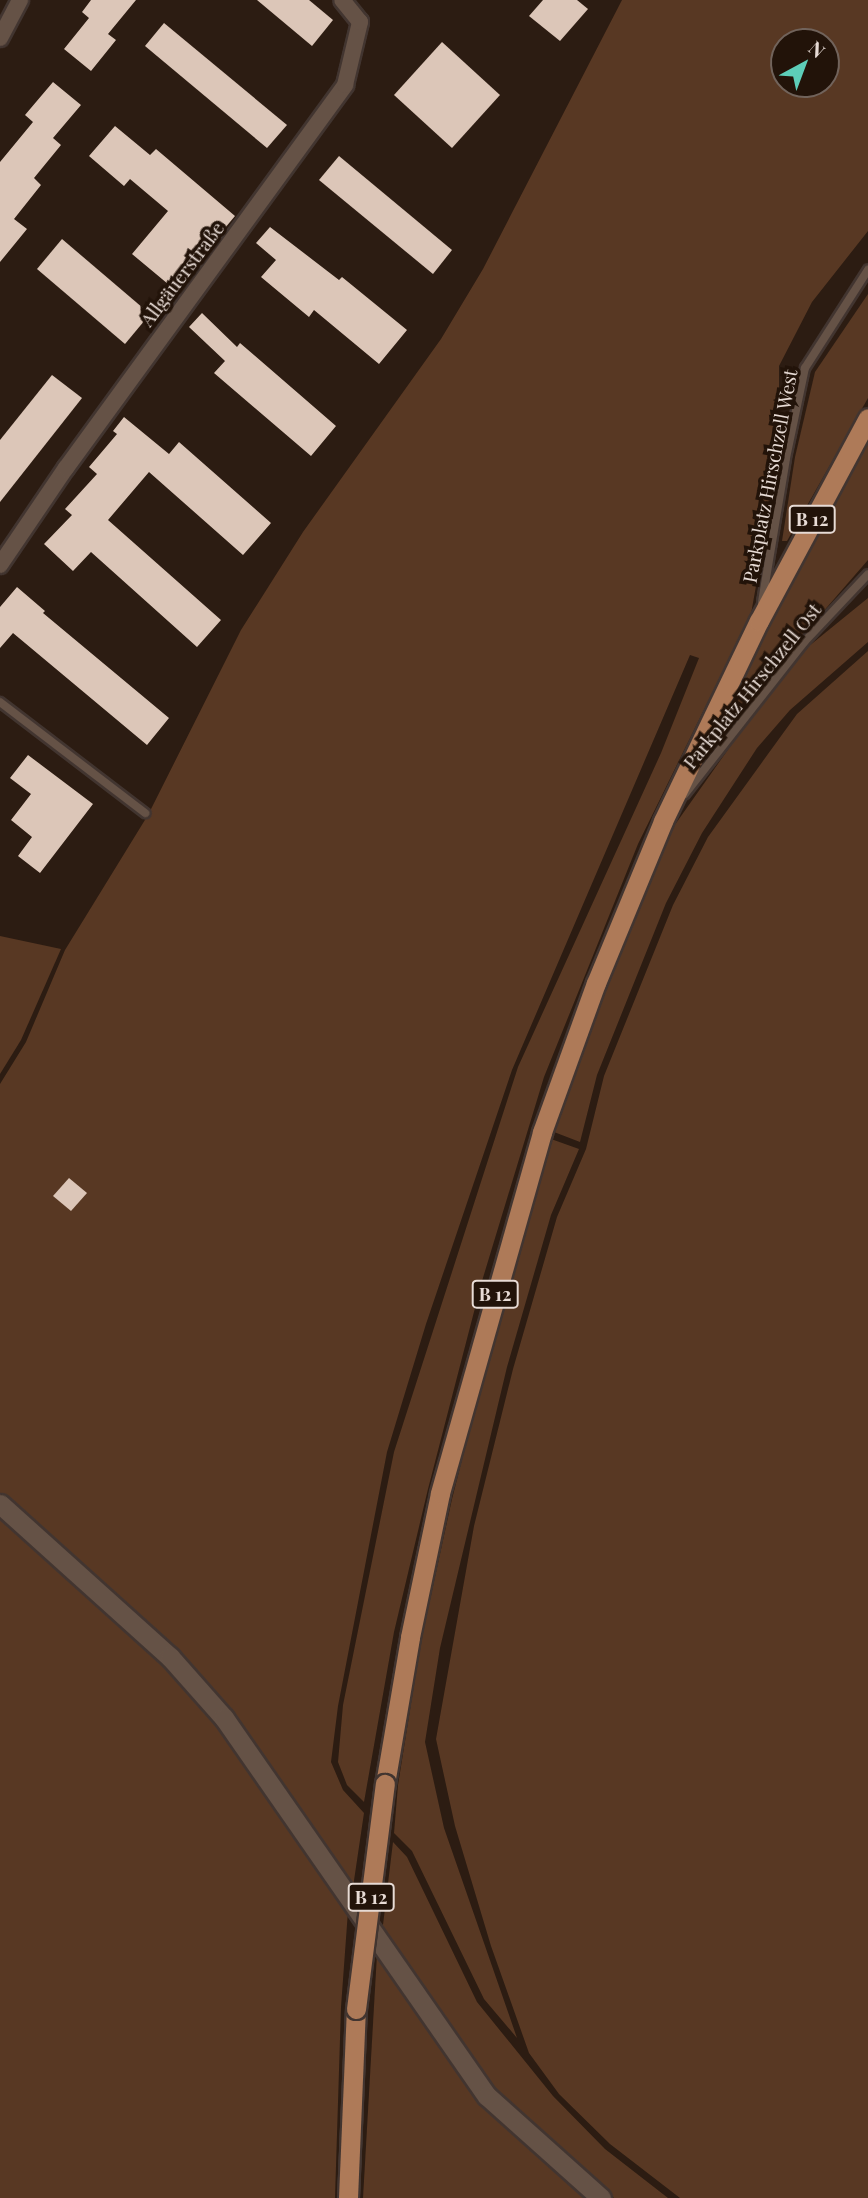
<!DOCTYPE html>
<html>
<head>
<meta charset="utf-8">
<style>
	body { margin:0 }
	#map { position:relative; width:868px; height:2198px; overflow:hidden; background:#2c1c12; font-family:"Playfair Display",serif }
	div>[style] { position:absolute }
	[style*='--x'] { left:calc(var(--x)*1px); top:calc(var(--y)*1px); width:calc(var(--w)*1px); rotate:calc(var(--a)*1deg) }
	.green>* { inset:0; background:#583823 }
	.building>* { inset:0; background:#dcc6b8 }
	.roads { filter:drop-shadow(2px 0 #423530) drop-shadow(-2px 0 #423530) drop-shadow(0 2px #423530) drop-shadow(0 -2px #423530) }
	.service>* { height:8px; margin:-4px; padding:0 4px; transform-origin:4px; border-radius:4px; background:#655246 }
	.minor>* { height:16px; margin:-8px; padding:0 8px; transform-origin:8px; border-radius:8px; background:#655246 }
	.tertiary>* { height:19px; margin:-9.5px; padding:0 9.5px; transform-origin:9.5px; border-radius:9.5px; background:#655246 }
	.primary>* { height:19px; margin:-9.5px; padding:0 9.5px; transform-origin:9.5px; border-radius:9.5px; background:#ae7a58 }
	.bridges { filter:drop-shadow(2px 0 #423530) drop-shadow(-2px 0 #423530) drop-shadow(0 2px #423530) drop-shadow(0 -2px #423530) }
	.primary-bridge>* { height:19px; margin:-9.5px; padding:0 9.5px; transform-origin:9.5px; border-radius:9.5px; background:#ae7a58 }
	span { translate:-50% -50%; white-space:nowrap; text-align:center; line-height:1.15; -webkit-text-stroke:7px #221309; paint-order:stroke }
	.shield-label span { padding:2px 5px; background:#221309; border:2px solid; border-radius:5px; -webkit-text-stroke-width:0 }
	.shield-label { font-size:18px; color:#e7dbd5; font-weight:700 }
	.street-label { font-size:19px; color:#e7dbd5 }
	.north { position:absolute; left:770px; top:28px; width:70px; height:70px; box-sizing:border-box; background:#221309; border:2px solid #71635b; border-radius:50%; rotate:41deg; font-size:19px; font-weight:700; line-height:28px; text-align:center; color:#e7dbd5 }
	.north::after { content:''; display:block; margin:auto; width:24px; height:32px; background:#5dceb9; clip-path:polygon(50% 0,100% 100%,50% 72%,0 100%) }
</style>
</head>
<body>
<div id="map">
	<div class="green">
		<div style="clip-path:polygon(evenodd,622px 0,868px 0,868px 231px,812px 302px,779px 366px,779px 457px,751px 614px,638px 844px,544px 1077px,482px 1281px,428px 1489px,394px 1632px,364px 1802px,347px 1785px,338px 1762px,343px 1705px,394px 1452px,518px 1067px,661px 753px,699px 658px,690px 655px,512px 1070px,426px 1324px,387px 1452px,338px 1706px,331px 1762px,343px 1790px,364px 1813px,352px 1894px,232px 1713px,178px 1651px,0 1494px,0 1084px,26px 1042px,65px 950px,148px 815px,241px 630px,303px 532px,441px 339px,483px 269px,622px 0,784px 42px,826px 42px,826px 84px,784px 84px,784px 42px)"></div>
		<div style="clip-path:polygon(868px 294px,868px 398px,787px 541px,782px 541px,795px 457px,815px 372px)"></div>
		<div style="clip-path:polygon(868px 438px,868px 560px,715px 736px,768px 624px)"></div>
		<div style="clip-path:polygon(868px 598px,868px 642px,790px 710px,757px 748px,702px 833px,666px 903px,597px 1075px,580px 1142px,554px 1132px,606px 987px,674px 826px,739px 734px,809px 646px)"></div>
		<div style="clip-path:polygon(868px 651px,868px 2198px,680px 2198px,610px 2144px,559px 2094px,529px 2053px,491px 1946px,455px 1826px,436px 1739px,474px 1526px,513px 1369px,557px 1217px,586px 1149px,604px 1076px,673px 905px,708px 837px,797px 714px)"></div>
		<div style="clip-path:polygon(0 936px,61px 949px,21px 1040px,0 1074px)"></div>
		<div style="clip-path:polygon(551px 1139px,579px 1149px,551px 1215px,507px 1367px,440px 1648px,425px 1742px,444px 1828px,517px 2038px,484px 1999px,412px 1851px,394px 1833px,398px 1785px,421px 1641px,452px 1499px,488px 1357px)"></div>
		<div style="clip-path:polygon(0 1513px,164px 1662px,219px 1724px,348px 1911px,341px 2007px,335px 2198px,0 2198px)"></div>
		<div style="clip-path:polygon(393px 1842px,407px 1857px,477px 2002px,553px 2096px,605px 2149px,668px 2198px,614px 2198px,493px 2090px,382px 1933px)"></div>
		<div style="clip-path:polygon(377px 1954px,562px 2172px,584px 2198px,363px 2198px)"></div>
	</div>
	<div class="building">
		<div style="clip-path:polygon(91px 0,136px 0,108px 34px,116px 40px,91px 71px,64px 49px,89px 18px,82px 12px)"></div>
		<div style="clip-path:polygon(257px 0,309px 0,333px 20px,312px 46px)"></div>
		<div style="clip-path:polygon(543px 0,577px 0,588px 9px,560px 41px,529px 16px)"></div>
		<div style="clip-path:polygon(164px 23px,287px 125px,267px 148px,145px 46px)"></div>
		<div style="clip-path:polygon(442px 42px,500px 95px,452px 148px,394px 95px)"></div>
		<div style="clip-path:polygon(53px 82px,81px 105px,53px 138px,61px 145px,34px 178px,41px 185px,14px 219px,27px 229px,0 262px,0 162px,33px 122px,25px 115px)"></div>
		<div style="clip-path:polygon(115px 126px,150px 155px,156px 149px,235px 216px,174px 289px,132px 254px,168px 211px,130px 179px,124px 186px,89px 156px)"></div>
		<div style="clip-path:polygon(339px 156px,452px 250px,433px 274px,319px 180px)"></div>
		<div style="clip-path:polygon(270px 227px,339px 280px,342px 277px,407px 330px,379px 364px,314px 310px,309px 317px,261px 277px,276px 260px,256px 243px)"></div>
		<div style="clip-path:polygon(62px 239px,150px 314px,125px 344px,37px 269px)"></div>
		<div style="clip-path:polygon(202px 313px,237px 347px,240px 343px,336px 426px,311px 456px,214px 373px,225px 361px,189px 327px)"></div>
		<div style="clip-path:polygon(52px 375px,82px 398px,0 502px,0 440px)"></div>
		<div style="clip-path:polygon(124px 417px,169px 454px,179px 442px,271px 523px,243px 555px,149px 472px,108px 520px,221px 620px,197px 647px,91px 552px,73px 571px,44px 544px,72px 515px,65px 509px,97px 474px,89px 467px,117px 434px,113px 431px)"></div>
		<div style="clip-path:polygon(17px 587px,45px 611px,43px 613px,169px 718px,147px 745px,13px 633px,0 648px,0 607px)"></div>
		<div style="clip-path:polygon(28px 755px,93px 804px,40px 873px,18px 856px,32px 837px,11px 820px,31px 794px,10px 778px)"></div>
		<div style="clip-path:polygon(69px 1178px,87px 1193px,71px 1211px,53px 1196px)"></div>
	</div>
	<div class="roads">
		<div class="service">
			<div style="--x:762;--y:602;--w:146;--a:-80.5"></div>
			<div style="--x:786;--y:458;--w:92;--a:-78.1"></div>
			<div style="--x:805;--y:368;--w:117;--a:-57.3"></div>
			<div style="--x:0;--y:702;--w:183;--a:37.4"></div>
			<div style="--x:685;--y:794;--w:193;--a:-51.9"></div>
			<div style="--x:804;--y:642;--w:93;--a:-46.7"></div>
		</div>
		<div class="minor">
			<div style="--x:0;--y:38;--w:43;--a:-62.2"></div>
			<div style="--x:0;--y:565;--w:117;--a:-55.8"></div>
			<div style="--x:66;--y:468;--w:474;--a:-53.9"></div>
			<div style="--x:345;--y:85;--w:65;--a:-76.6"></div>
			<div style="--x:360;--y:22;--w:28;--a:-129"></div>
		</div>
		<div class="tertiary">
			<div style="--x:0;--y:1504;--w:229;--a:42"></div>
			<div style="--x:170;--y:1657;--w:81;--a:48.5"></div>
			<div style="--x:224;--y:1718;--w:460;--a:55.2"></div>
			<div style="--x:487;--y:2096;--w:153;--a:41.8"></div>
		</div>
		<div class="primary">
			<div style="--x:385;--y:1784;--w:149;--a:-80.3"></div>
			<div style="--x:410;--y:1637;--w:147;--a:-78.2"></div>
			<div style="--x:440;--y:1493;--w:375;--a:-74.2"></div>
			<div style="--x:542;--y:1132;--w:158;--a:-70.1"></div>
			<div style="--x:596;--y:983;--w:175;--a:-67.5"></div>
			<div style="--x:663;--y:821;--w:222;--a:-64.4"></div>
			<div style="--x:759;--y:621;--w:230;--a:-61.8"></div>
			<div style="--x:348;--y:2198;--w:189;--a:-87.6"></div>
		</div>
	</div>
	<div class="bridges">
		<div class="primary-bridge">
			<div style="--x:356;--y:2009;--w:227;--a:-82.7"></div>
		</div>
	</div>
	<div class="shield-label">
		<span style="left:812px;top:519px">B 12</span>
		<span style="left:495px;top:1294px">B 12</span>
		<span style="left:371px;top:1897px">B 12</span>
	</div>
	<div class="street-label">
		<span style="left:182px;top:274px;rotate:-53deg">Allgäuerstraße</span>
		<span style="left:770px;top:476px;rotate:-79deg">Parkplatz Hirschzell West</span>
		<span style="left:752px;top:686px;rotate:-51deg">Parkplatz Hirschzell Ost</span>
	</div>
	<div class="north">N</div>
</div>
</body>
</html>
